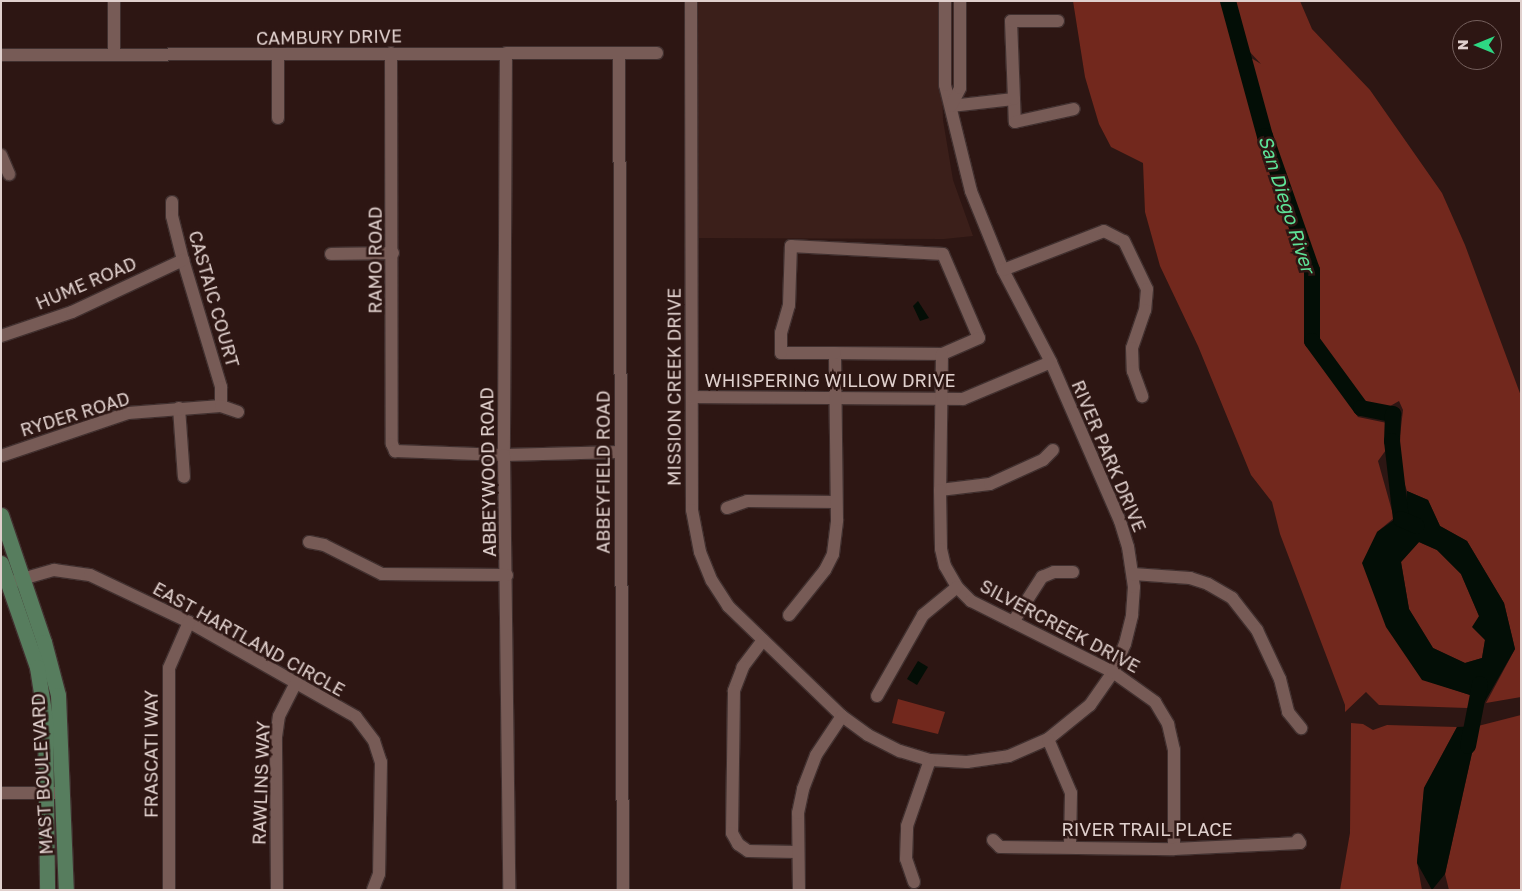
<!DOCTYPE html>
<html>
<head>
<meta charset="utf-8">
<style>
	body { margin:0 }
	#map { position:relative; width:1522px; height:891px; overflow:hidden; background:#2d1613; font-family:"Golos Text",sans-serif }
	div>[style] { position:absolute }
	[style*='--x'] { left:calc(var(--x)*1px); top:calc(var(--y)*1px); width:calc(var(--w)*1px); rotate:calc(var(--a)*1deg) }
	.built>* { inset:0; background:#3b1f1a }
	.green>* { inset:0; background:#72281d }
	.water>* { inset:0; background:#030e06 }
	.river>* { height:16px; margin:-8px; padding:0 8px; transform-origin:8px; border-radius:8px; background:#030e06 }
	.roads { filter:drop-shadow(1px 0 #41302f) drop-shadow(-1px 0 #41302f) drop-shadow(0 1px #41302f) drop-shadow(0 -1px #41302f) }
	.minor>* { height:12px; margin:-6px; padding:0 6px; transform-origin:6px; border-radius:6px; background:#775b56 }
	.major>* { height:15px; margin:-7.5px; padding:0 7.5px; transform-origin:7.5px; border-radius:7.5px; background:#577d5e }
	span { translate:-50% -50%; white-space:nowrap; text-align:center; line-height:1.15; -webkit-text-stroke:5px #2d1613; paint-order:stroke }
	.street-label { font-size:18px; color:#e0d0cd }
	.water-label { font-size:19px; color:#5ee297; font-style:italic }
	.frame { position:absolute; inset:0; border:2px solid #e0d0cd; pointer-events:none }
	.north { position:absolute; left:1452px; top:20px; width:50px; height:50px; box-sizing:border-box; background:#2d1613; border:1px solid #75605d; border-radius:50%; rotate:270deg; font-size:14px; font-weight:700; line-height:20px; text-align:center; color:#e0d0cd }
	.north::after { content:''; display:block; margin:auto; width:18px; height:22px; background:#2ed883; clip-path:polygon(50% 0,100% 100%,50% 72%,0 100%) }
</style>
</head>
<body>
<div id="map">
	<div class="built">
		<div style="clip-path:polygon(697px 1px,940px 1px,943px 120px,953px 180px,973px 236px,944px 239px,699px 238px)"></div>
	</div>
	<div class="green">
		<div style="clip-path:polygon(1073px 1px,1223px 1px,1266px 162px,1308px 268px,1310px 346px,1358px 417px,1387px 423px,1391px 443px,1378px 461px,1394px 518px,1377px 532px,1422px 679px,1470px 695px,1475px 704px,1467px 708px,1379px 705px,1366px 692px,1345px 712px,1345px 705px,1280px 534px,1272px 502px,1251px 475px,1198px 346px,1160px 266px,1145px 212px,1143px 163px,1111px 147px,1099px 124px,1085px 77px)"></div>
		<div style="clip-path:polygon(1234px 1px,1300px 1px,1312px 29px,1370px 90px,1442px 193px,1465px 245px,1521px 396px,1521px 697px,1486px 703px,1515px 649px,1504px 603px,1467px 541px,1440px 526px,1428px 500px,1407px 491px,1397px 461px,1403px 410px,1399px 401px,1385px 409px,1369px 406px,1315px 337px,1311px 259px,1273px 147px,1248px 56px,1261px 64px,1248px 50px)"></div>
		<div style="clip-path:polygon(1419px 542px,1437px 550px,1461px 574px,1479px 616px,1485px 640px,1482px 658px,1465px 663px,1433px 648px,1409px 609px,1401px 562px)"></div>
		<div style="clip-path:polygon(898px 699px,945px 712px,938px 734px,892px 723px)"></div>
		<div style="clip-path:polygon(1521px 715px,1521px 890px,1449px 890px,1445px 874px,1478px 726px)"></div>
		<div style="clip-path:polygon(1351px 723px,1363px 724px,1373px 730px,1387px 725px,1457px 727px,1424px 788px,1417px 862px,1422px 890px,1340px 890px,1350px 833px)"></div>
	</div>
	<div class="water">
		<div style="clip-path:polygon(918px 301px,929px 318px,920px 321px,913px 306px)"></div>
		<div style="clip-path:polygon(evenodd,1407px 491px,1428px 500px,1440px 526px,1467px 541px,1504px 603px,1515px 649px,1480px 710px,1470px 695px,1422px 680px,1386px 627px,1362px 563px,1377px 532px,1405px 512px,1407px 491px,1419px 542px,1437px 550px,1461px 574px,1479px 616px,1472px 627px,1485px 640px,1482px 658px,1465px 663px,1433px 648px,1409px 609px,1401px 562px,1419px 542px)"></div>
		<div style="clip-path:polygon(918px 661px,928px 667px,917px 685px,907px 679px)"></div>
		<div style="clip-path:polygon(1478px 726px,1445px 874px,1432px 890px,1417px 863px,1424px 788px,1457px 727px)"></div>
	</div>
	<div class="river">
		<div style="--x:1228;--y:1;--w:140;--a:74.7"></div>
		<div style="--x:1265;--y:136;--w:142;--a:70.7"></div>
		<div style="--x:1312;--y:270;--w:71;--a:90"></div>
		<div style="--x:1312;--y:341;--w:83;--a:53.8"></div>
		<div style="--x:1361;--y:408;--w:33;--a:11"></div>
		<div style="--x:1393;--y:414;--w:27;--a:92"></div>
		<div style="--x:1392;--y:441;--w:79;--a:83.4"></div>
		<div style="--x:1401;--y:519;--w:17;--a:24"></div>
		<div style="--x:1468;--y:746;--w:63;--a:-79"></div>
	</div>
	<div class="roads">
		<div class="minor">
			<div style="--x:691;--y:1;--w:509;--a:89.89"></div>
			<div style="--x:692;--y:510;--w:43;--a:79.2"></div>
			<div style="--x:700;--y:552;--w:31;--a:68"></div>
			<div style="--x:712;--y:581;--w:30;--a:57"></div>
			<div style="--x:728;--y:606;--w:158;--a:44"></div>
			<div style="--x:842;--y:716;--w:32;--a:36"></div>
			<div style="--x:868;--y:735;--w:36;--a:27"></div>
			<div style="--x:900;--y:751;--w:31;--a:17"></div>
			<div style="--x:930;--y:760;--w:37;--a:3"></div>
			<div style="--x:967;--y:762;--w:42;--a:-8.1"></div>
			<div style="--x:1009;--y:756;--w:43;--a:-23.6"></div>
			<div style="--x:1048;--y:739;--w:54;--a:-39"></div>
			<div style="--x:1090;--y:705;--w:40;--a:-55.1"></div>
			<div style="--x:1113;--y:672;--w:30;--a:-67"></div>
			<div style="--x:1125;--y:644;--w:30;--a:-76"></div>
			<div style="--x:1132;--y:615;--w:28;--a:-86"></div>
			<div style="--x:1134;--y:587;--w:40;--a:-98.5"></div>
			<div style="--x:1128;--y:547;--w:27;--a:-107"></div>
			<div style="--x:1120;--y:521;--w:173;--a:-113.5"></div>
			<div style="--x:1051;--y:362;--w:104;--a:-117.6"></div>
			<div style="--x:1003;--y:270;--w:85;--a:-112.1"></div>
			<div style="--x:971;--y:191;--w:109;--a:-103.8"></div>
			<div style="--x:945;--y:85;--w:84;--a:-90"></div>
			<div style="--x:391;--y:53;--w:391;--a:89.9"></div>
			<div style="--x:392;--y:444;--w:8;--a:67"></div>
			<div style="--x:395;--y:451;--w:109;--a:2.1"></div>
			<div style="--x:504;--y:455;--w:116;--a:-1.5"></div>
			<div style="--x:506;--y:53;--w:402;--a:90.3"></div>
			<div style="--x:504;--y:455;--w:435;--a:89.3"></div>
			<div style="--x:619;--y:54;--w:836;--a:89.73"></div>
			<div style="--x:1;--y:55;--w:656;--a:-0.17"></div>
			<div style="--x:114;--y:55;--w:54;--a:-90"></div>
			<div style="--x:1014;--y:99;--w:23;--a:88"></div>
			<div style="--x:1015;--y:122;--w:60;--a:-12.4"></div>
			<div style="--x:951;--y:106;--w:63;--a:-6.3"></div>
			<div style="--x:1014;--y:99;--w:78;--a:-92.2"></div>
			<div style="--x:1011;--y:21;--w:47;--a:0"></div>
			<div style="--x:951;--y:106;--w:20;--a:-63"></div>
			<div style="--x:960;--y:88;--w:87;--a:-90"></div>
			<div style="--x:278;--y:118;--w:63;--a:-90"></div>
			<div style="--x:1;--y:155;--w:21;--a:67"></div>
			<div style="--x:172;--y:202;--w:14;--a:90"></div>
			<div style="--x:172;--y:216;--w:45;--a:76"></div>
			<div style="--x:183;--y:260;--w:133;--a:73.3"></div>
			<div style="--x:221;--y:387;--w:19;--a:90"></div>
			<div style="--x:331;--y:254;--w:62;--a:-0.9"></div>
			<div style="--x:1003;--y:270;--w:108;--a:-21.1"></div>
			<div style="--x:1104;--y:231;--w:22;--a:27"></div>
			<div style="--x:1124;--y:241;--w:53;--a:64.4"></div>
			<div style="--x:1147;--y:289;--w:21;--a:95"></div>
			<div style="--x:1145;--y:310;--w:40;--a:108.9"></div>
			<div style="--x:1132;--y:348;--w:23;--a:88"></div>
			<div style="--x:1133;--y:371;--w:27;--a:70"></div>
			<div style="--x:1;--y:336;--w:75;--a:-18.7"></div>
			<div style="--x:72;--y:312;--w:123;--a:-25.1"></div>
			<div style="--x:835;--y:353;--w:107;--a:0.5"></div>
			<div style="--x:692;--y:397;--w:271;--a:0.4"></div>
			<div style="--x:963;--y:399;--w:95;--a:-22.8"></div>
			<div style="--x:179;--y:408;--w:69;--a:85.9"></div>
			<div style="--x:1;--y:456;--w:134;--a:-18.7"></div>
			<div style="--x:128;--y:413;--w:93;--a:-4.3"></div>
			<div style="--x:221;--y:406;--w:18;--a:19"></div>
			<div style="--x:940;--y:490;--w:50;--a:-6.8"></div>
			<div style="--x:990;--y:484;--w:58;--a:-24.4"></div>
			<div style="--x:1043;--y:460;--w:14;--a:-45"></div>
			<div style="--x:727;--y:508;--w:21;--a:-19"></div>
			<div style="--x:747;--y:501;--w:89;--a:0.6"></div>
			<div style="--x:309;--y:542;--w:15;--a:11"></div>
			<div style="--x:324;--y:545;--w:65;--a:26.6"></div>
			<div style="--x:382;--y:574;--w:125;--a:0.5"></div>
			<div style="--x:1133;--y:574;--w:57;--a:4"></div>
			<div style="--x:1190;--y:578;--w:19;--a:18"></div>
			<div style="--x:1208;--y:584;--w:28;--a:30"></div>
			<div style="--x:1232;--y:598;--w:41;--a:52"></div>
			<div style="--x:1257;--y:630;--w:54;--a:64.9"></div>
			<div style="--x:1280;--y:679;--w:34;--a:76"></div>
			<div style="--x:1288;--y:712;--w:21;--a:51"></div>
			<div style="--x:15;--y:581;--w:41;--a:-15.8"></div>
			<div style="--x:54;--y:570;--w:36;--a:8"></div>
			<div style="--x:90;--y:575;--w:110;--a:25.4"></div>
			<div style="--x:189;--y:622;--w:192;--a:29.6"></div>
			<div style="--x:356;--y:717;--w:30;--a:53"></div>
			<div style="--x:374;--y:741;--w:22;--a:72"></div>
			<div style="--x:381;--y:762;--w:112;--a:91"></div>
			<div style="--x:379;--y:874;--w:17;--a:111"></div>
			<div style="--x:789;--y:615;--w:58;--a:-51.3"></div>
			<div style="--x:825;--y:570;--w:18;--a:-63"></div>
			<div style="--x:833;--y:554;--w:34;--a:-83"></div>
			<div style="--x:837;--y:520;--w:167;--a:-90.7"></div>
			<div style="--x:835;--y:353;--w:54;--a:180"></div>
			<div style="--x:781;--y:353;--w:20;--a:-90"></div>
			<div style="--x:781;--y:333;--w:29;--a:-74"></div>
			<div style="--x:789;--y:305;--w:59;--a:-88.1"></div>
			<div style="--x:791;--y:246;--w:152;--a:3"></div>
			<div style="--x:943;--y:254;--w:91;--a:66.8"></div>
			<div style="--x:979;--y:338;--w:40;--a:156.6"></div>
			<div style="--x:942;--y:354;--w:136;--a:90.8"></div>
			<div style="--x:940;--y:490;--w:59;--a:89"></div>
			<div style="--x:941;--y:549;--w:17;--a:77"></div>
			<div style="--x:945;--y:566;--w:24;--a:60"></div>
			<div style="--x:957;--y:587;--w:20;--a:45"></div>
			<div style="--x:971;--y:601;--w:159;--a:26.6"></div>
			<div style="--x:1113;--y:672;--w:52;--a:35.5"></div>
			<div style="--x:1155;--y:702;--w:26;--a:59"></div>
			<div style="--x:1168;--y:724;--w:27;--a:77"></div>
			<div style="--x:1174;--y:750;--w:99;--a:90"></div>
			<div style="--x:1013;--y:622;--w:54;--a:-57.2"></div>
			<div style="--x:1042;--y:577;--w:13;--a:-23"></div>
			<div style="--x:1054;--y:572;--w:19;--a:0"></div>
			<div style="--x:763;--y:640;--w:34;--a:127"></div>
			<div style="--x:743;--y:667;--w:26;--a:111"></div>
			<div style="--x:734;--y:691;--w:142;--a:90.8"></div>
			<div style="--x:732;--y:833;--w:13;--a:61"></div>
			<div style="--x:738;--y:844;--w:12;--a:35"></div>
			<div style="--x:748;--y:851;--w:49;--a:1.2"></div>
			<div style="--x:877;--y:696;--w:93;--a:-60.4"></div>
			<div style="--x:923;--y:615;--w:44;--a:-39.5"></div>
			<div style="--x:1048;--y:739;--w:59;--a:66.9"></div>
			<div style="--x:1071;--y:793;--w:54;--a:91.1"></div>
			<div style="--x:1;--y:793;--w:54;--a:0"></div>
			<div style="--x:993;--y:840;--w:10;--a:45"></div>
			<div style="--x:1000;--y:847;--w:174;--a:0.7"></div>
			<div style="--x:1174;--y:849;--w:126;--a:-2.7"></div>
			<div style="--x:1300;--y:843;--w:4;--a:-124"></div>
			<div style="--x:914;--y:882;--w:24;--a:-109"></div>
			<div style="--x:906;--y:859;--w:33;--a:-88"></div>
			<div style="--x:907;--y:826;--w:70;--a:-70.8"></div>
			<div style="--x:169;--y:890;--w:222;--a:-90"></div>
			<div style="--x:169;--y:668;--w:50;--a:-66.5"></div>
			<div style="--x:277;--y:890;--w:153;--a:-90.4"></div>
			<div style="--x:276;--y:737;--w:21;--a:-82"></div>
			<div style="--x:279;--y:716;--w:38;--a:-63"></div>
			<div style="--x:799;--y:890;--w:77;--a:-90.7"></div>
			<div style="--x:798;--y:813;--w:25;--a:-78"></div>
			<div style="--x:803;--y:789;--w:36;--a:-69"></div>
			<div style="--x:816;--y:755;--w:47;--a:-56.3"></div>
		</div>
		<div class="major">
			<div style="--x:1;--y:515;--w:134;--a:71.3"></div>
			<div style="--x:44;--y:642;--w:55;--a:75.2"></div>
			<div style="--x:58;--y:695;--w:195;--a:87.7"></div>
			<div style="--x:1;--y:563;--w:110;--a:70.9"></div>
			<div style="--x:37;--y:667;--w:52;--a:81.1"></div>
			<div style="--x:45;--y:718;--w:172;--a:89.3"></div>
		</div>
	</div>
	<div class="street-label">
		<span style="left:329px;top:37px;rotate:-1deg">CAMBURY DRIVE</span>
		<span style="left:375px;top:260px;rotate:-90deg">RAMO ROAD</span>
		<span style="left:86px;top:283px;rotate:-23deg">HUME ROAD</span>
		<span style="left:214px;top:299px;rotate:74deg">CASTAIC COURT</span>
		<span style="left:830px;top:380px">WHISPERING WILLOW DRIVE</span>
		<span style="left:674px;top:387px;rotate:-90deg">MISSION CREEK DRIVE</span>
		<span style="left:75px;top:414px;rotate:-17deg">RYDER ROAD</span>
		<span style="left:1109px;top:456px;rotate:67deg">RIVER PARK DRIVE</span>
		<span style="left:488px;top:472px;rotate:-91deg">ABBEYWOOD ROAD</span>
		<span style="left:603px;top:472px;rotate:-90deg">ABBEYFIELD ROAD</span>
		<span style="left:1060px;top:626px;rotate:28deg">SILVERCREEK DRIVE</span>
		<span style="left:249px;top:639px;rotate:29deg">EAST HARTLAND CIRCLE</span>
		<span style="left:151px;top:754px;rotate:-90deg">FRASCATI WAY</span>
		<span style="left:42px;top:774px;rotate:-93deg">MAST BOULEVARD</span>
		<span style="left:261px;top:783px;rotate:-88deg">RAWLINS WAY</span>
		<span style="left:1147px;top:829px">RIVER TRAIL PLACE</span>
	</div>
	<div class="water-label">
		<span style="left:1287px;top:204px;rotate:72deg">San Diego River</span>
	</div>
	<div class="frame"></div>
	<div class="north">N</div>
</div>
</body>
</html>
